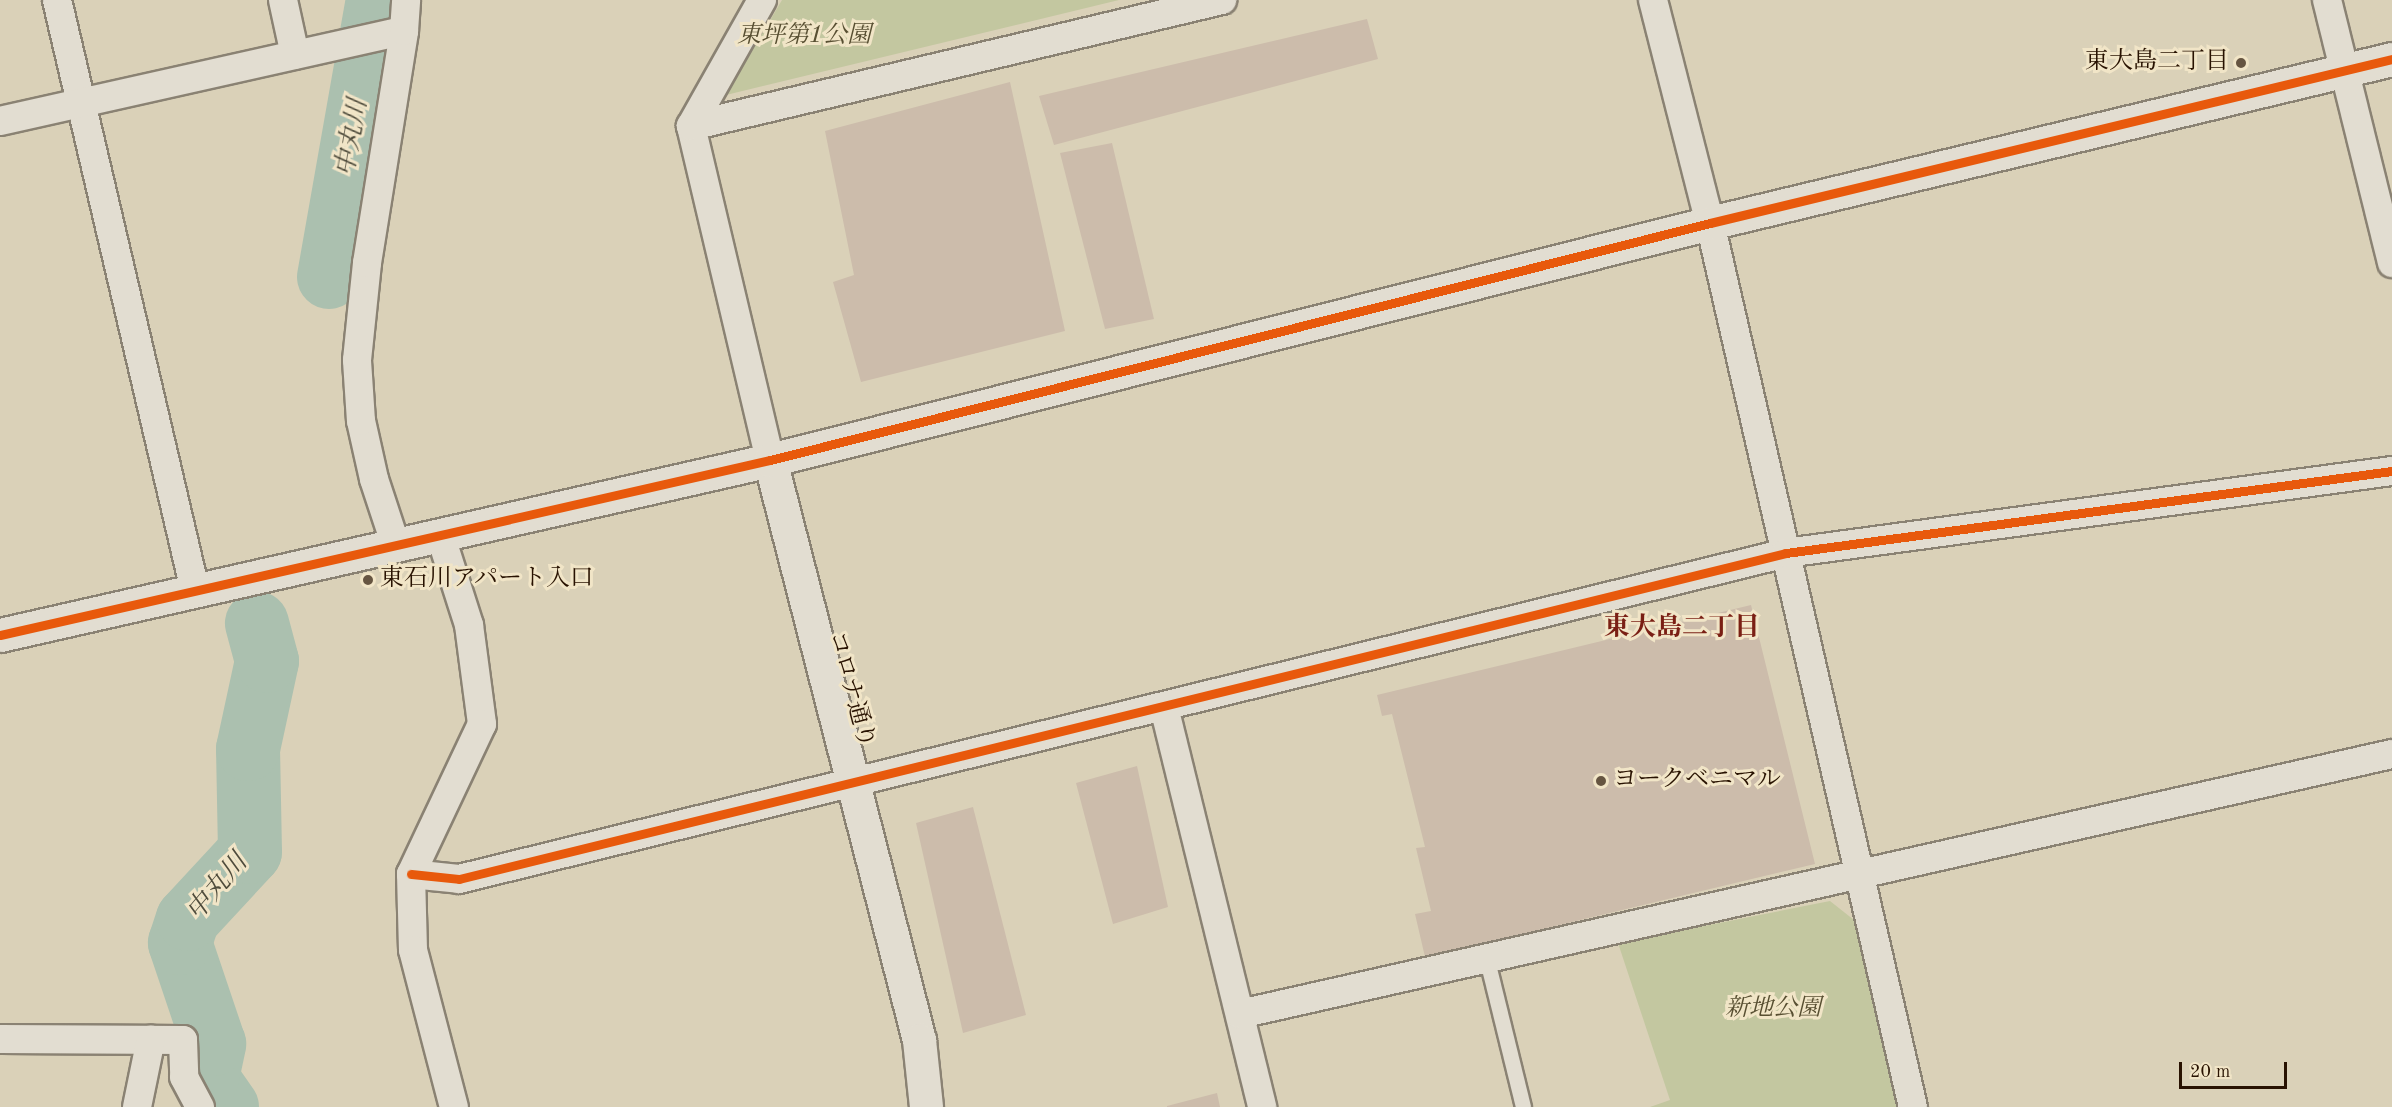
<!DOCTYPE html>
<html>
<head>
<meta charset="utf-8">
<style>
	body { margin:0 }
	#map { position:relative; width:2392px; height:1107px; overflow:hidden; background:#dad1b8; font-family:"Old Standard TT","Noto Serif JP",serif }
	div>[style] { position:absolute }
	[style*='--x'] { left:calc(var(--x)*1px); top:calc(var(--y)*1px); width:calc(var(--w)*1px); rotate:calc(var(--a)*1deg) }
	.green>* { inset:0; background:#c3c7a0 }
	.river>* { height:64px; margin:-32px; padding:0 32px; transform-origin:32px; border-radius:32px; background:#abc0af }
	.building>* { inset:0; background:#ccbcab }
	.roads { filter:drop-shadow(2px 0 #8a8273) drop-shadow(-2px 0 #8a8273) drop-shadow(0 2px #8a8273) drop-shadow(0 -2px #8a8273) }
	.lane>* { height:15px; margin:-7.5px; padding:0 7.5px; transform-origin:7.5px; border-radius:7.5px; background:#e2ddd1 }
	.street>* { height:28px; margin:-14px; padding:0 14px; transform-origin:14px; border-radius:14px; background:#e2ddd1 }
	.secondary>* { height:33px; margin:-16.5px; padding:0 16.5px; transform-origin:16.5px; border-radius:16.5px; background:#e2ddd1 }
	.cycleway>* { height:9px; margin:-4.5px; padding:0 4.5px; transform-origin:4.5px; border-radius:4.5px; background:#e8590c }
	.dots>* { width:16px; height:16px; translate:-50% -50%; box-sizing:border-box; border:3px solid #f1e5c7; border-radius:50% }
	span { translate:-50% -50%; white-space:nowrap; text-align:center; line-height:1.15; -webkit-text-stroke:6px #f1e5c7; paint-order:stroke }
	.park-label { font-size:24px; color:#584f32; font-style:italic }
	.poi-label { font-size:24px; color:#281201 }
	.right { translate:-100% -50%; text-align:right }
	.left { translate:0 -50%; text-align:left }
	.street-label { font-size:24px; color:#281201 }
	.water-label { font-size:26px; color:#4f4c3c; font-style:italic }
	.neighbourhood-label { font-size:26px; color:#7a1f14; font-weight:700 }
	.scale { position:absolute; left:2179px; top:1062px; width:108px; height:27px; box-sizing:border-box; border:3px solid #281201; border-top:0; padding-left:8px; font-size:18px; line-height:21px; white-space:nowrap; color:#281201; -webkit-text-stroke:4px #f1e5c7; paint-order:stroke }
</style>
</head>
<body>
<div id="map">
	<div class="green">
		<div style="clip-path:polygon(782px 0,1119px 0,726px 95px)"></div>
		<div style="clip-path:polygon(1830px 901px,1854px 920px,1897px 1107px,1650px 1107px,1670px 1100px,1618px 943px)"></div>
	</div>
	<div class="river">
		<div style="--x:329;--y:277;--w:281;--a:-80"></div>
		<div style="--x:227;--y:1107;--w:35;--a:-125"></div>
		<div style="--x:207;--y:1078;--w:35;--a:-78"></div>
		<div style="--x:214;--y:1044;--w:107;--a:-108.6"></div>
		<div style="--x:180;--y:943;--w:25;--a:-72"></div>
		<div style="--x:188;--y:919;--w:91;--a:-47.2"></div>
		<div style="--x:250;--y:852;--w:103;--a:-91.1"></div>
		<div style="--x:248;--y:749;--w:90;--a:-77.8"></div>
		<div style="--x:267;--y:661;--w:39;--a:-105"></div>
	</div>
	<div class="building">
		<div style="clip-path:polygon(1367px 19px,1378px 59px,1054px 145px,1039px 96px)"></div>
		<div style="clip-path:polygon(1010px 82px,1065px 331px,861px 382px,833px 282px,854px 275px,825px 131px)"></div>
		<div style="clip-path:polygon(1112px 143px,1154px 319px,1105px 329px,1060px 153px)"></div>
		<div style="clip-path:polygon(1751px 605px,1815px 864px,1425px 957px,1415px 914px,1431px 911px,1416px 848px,1425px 847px,1392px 714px,1382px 716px,1377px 695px)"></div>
		<div style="clip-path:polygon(1137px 766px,1168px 907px,1113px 924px,1076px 783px)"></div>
		<div style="clip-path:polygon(973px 807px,1026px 1015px,963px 1033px,916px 823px)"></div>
		<div style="clip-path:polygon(1217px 1093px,1220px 1107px,1167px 1107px,1167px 1106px)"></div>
	</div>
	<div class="roads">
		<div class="lane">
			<div style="--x:1487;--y:960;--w:151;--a:76.2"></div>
		</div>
		<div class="street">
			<div style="--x:57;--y:0;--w:606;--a:76.84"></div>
			<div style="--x:283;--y:0;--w:56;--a:77.7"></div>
			<div style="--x:762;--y:0;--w:145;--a:119.4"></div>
			<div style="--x:691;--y:126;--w:343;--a:76.7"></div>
			<div style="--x:1653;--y:0;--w:230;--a:75.7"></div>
			<div style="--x:1710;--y:223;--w:907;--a:77.07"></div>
			<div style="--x:2327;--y:0;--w:271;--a:76.1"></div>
			<div style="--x:0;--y:121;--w:414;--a:-12.6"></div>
			<div style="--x:691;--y:126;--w:546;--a:-13.35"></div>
			<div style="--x:440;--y:534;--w:96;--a:72.3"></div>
			<div style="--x:469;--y:625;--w:100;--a:82.5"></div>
			<div style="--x:482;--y:724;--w:166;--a:115.3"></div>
			<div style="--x:411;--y:874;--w:76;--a:88.5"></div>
			<div style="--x:413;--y:950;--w:162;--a:75.4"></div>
			<div style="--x:395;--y:543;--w:67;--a:-108.2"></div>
			<div style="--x:374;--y:479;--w:59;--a:-102.6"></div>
			<div style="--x:361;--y:421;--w:61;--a:-93.8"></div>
			<div style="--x:357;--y:360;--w:98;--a:-84.1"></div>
			<div style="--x:367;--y:263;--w:235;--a:-80.9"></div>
			<div style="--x:404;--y:31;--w:31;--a:-86"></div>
			<div style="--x:1164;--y:707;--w:412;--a:76.2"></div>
			<div style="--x:411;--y:874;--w:48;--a:5.9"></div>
			<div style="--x:459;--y:879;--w:1366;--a:-13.8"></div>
			<div style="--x:1786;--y:553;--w:612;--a:-7.71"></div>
			<div style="--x:1240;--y:1014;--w:1181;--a:-12.72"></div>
			<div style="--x:0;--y:1039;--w:183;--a:0.3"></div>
			<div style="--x:183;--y:1040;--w:37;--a:88"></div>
			<div style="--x:184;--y:1077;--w:34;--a:62"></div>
			<div style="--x:137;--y:1107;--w:69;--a:-78.4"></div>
		</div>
		<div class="secondary">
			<div style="--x:770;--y:460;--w:599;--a:75.59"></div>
			<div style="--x:919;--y:1040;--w:67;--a:84"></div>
			<div style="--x:0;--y:635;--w:790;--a:-12.8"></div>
			<div style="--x:770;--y:460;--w:969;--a:-14.15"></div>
			<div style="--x:1710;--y:223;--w:701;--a:-13.52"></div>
		</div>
	</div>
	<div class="cycleway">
		<div style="--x:0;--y:635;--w:790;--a:-12.8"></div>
		<div style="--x:770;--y:460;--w:969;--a:-14.15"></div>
		<div style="--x:1710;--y:223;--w:701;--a:-13.52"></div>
		<div style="--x:411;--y:874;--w:48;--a:5.9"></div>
		<div style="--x:459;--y:879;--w:1366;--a:-13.8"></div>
		<div style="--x:1786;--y:553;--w:612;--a:-7.71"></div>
	</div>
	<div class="dots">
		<div style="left:2241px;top:63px;background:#665541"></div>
		<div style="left:368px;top:580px;background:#665541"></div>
		<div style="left:1601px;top:781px;background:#665541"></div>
	</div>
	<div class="park-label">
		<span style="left:804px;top:37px">東坪第1公園</span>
		<span style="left:1773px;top:1010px">新地公園</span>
	</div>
	<div class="poi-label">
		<span class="right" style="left:2229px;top:63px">東大島二丁目</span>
		<span class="left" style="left:380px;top:580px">東石川アパート入口</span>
		<span class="left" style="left:1613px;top:781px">ヨークベニマル</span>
	</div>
	<div class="street-label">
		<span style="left:850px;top:690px;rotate:75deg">コロナ通り</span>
	</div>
	<div class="water-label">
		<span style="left:353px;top:138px;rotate:-80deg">中丸川</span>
		<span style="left:218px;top:888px;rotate:-50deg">中丸川</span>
	</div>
	<div class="neighbourhood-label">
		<span style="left:1682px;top:629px">東大島二丁目</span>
	</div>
	<div class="scale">20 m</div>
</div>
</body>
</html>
